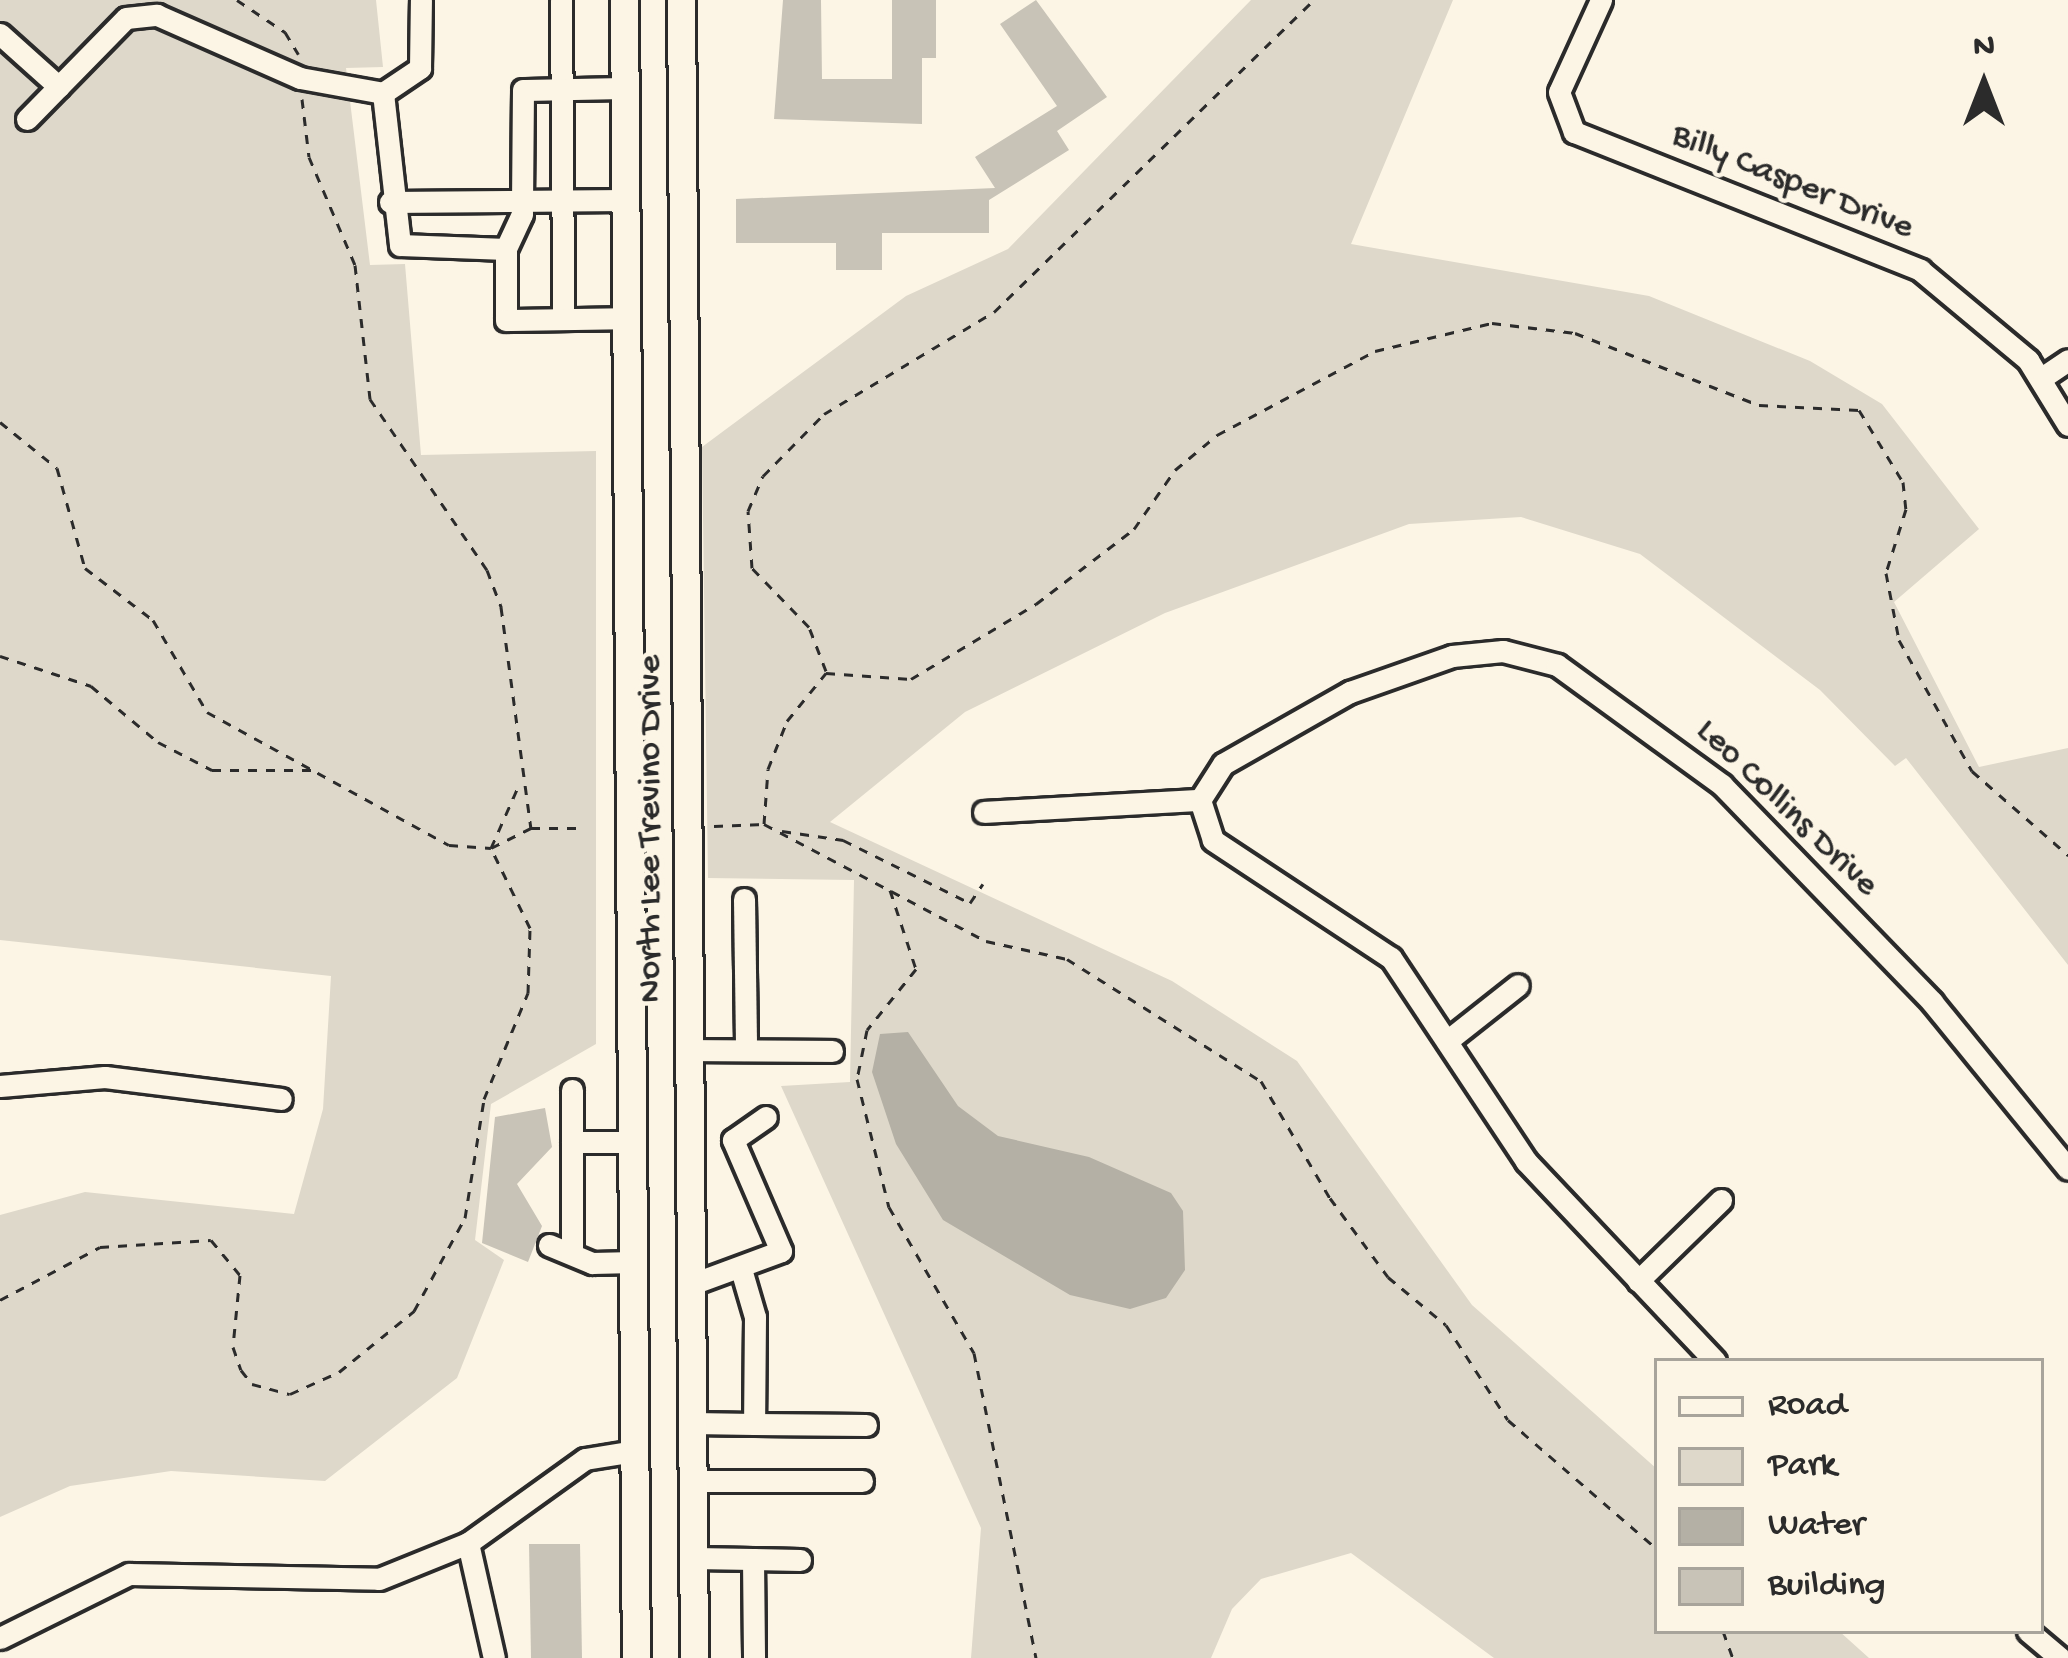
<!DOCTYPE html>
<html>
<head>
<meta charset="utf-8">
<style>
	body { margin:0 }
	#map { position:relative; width:2068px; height:1658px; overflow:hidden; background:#fcf5e5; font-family:"Gochi Hand",sans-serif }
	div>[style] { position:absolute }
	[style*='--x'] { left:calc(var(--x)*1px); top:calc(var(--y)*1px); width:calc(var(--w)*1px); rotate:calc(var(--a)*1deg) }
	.green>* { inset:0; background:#ded8ca }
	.water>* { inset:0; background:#b4b0a5 }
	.building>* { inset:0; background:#c8c3b7 }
	.path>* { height:3px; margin-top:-1.5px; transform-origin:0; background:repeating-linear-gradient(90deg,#2b2b2b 0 9px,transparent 0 18px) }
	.roads { filter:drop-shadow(3px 0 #2b2b2b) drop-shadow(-3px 0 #2b2b2b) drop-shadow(0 3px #2b2b2b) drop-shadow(0 -3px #2b2b2b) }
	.minor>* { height:21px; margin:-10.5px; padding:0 10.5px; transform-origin:10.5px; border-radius:10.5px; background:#fcf5e5 }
	.major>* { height:27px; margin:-13.5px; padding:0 13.5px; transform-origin:13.5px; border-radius:13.5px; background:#fcf5e5 }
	span { translate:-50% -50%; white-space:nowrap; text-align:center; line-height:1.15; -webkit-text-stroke:9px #fcf5e5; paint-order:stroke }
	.street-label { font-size:36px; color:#2b2b2b }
	.legend { position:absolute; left:1654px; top:1358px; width:390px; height:276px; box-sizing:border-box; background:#fcf5e5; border:3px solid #a8a49b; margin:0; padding:15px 21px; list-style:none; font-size:36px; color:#2b2b2b }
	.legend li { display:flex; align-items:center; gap:24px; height:60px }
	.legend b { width:60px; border:3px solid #a8a49b }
	.north { position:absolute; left:1924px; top:24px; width:120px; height:120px; -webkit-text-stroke:9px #fcf5e5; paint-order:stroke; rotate:0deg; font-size:33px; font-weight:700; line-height:48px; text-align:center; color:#2b2b2b }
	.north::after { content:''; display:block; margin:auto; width:42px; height:54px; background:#2b2b2b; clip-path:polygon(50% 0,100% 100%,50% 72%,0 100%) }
</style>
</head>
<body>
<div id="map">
	<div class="green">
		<div style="clip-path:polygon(0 0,376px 0,383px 67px,346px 68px,370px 265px,405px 264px,421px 455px,596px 451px,596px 1044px,491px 1104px,475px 1240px,504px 1260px,457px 1378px,325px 1481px,171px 1471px,70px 1486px,0 1517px,0 1215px,85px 1192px,294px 1214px,323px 1109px,331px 976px,0 940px)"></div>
		<div style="clip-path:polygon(1251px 0,1453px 0,1351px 244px,1649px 296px,1810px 361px,1882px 404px,1979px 529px,1894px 602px,1979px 767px,2068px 748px,2068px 965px,1906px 758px,1895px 766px,1820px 690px,1640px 554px,1521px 517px,1409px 524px,1165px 613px,965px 712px,830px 822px,1172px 981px,1297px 1061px,1472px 1305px,1657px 1469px,1657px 1631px,1839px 1631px,1869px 1658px,1494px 1658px,1351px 1553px,1261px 1579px,1232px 1609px,1211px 1658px,971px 1658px,981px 1528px,781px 1086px,850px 1082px,854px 880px,708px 878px,702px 447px,906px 296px,1008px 249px)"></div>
	</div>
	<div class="water">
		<div style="clip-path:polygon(908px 1032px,958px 1106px,998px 1136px,1089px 1157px,1171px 1193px,1183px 1211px,1185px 1270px,1166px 1298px,1130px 1309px,1070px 1295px,943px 1220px,896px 1144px,872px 1072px,880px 1034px)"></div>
	</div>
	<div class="building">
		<div style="clip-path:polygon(783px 0,821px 0,822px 79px,892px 79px,892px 0,936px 0,936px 58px,922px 58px,922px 124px,774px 119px)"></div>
		<div style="clip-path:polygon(1036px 0,1107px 97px,1057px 131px,1069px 150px,989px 200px,989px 233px,882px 233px,882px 270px,836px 270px,836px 243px,736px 243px,736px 199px,995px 188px,975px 157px,1057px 106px,1000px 24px)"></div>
		<div style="clip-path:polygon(545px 1108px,552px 1147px,517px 1184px,542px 1226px,528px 1262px,482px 1243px,495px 1117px)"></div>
		<div style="clip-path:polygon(529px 1544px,580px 1544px,582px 1658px,531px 1658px)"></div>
	</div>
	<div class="path">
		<div style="--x:237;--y:0;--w:58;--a:33.7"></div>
		<div style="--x:285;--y:32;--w:26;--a:59"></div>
		<div style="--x:302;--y:99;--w:58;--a:83.1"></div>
		<div style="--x:309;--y:157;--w:117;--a:66.9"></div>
		<div style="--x:355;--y:265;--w:135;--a:83.6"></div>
		<div style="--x:370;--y:399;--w:207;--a:55.6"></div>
		<div style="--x:487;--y:570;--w:40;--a:69"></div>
		<div style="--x:501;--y:607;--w:223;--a:82.3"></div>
		<div style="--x:0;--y:422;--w:73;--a:38.9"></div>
		<div style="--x:57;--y:468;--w:104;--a:74.4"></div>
		<div style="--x:85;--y:568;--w:86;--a:37.4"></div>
		<div style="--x:153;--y:620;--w:107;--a:59.6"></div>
		<div style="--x:207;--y:712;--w:276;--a:28.8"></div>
		<div style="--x:449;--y:845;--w:42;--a:4.1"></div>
		<div style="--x:491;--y:848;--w:45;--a:-26.6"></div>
		<div style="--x:531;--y:828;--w:54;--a:0"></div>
		<div style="--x:0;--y:656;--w:96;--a:18.2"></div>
		<div style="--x:91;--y:686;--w:87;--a:39.9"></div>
		<div style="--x:158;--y:742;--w:61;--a:27.4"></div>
		<div style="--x:212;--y:770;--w:99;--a:0"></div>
		<div style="--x:826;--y:671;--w:47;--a:-111.1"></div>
		<div style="--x:809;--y:627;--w:82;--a:-134"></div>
		<div style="--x:752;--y:568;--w:57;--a:-94"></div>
		<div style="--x:748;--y:511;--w:38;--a:-67"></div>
		<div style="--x:763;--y:476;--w:87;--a:-45.5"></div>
		<div style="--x:824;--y:414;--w:198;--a:-31"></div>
		<div style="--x:994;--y:312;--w:447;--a:-44.3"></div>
		<div style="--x:764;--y:824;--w:55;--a:-85.8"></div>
		<div style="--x:768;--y:769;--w:52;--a:-68.4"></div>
		<div style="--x:787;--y:721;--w:62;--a:-50.9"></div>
		<div style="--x:826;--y:673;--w:85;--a:4"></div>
		<div style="--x:911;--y:679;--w:146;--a:-31"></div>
		<div style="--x:1036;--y:604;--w:123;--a:-37.4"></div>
		<div style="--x:1134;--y:529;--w:72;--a:-55.2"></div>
		<div style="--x:1175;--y:470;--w:55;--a:-39.8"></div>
		<div style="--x:1217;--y:435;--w:179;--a:-28"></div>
		<div style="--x:1375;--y:351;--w:120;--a:-13.5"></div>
		<div style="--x:1492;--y:323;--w:84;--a:6.9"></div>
		<div style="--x:1575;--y:333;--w:198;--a:21.4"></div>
		<div style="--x:1759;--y:405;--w:100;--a:2.9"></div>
		<div style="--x:1859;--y:410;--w:84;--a:58.6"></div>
		<div style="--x:1903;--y:482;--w:27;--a:84"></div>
		<div style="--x:1906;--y:509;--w:67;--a:107.4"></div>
		<div style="--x:1886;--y:573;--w:68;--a:79"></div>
		<div style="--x:1899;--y:640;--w:150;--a:60.9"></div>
		<div style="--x:1972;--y:771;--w:128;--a:41.2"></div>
		<div style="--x:714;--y:826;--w:50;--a:-2.3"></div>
		<div style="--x:764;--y:824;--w:251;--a:27.8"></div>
		<div style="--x:986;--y:941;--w:83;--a:12.5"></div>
		<div style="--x:1067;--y:959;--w:229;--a:32.2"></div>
		<div style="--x:1261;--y:1081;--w:136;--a:59.5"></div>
		<div style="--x:1330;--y:1198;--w:98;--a:53.7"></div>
		<div style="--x:1388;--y:1277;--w:75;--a:39.6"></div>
		<div style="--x:1446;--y:1325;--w:113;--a:56.9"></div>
		<div style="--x:1508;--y:1420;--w:197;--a:40.9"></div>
		<div style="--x:782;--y:831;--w:62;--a:8.4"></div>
		<div style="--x:843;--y:840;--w:142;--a:26.4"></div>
		<div style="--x:970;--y:903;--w:23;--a:-56"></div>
		<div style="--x:890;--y:890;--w:83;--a:71.8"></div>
		<div style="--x:916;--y:969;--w:78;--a:128.8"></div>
		<div style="--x:867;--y:1030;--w:50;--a:101.5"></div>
		<div style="--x:857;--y:1079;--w:132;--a:76"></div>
		<div style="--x:889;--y:1207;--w:169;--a:59.8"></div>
		<div style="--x:974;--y:1353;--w:311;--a:78.5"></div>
		<div style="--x:0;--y:1300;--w:113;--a:-27.9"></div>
		<div style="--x:100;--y:1247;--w:111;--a:-3.6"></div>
		<div style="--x:211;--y:1240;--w:45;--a:50.4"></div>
		<div style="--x:240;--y:1275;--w:72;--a:95.6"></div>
		<div style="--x:233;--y:1347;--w:24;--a:71"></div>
		<div style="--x:241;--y:1370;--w:18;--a:52"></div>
		<div style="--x:252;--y:1384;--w:39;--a:15"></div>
		<div style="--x:290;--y:1394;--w:54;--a:-24.2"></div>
		<div style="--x:339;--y:1372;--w:97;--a:-39.1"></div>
		<div style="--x:414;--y:1311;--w:106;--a:-61.3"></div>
		<div style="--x:465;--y:1218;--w:121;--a:-80.9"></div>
		<div style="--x:484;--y:1099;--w:115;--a:-67.5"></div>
		<div style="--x:528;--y:993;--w:65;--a:-88.2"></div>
		<div style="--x:530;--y:928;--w:89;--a:-116"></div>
		<div style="--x:491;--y:848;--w:67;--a:-66.1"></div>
		<div style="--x:1723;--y:1631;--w:29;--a:70"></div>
	</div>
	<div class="roads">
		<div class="minor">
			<div style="--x:561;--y:0;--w:319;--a:89.6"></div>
			<div style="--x:1601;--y:0;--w:101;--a:114.5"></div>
			<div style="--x:1559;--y:92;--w:43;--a:69.4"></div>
			<div style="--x:1574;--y:132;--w:373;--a:21.7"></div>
			<div style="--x:1920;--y:270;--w:141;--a:39.8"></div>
			<div style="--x:2028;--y:360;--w:76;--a:58.4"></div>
			<div style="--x:0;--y:34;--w:79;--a:41.9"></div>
			<div style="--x:625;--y:88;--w:102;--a:178.9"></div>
			<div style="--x:523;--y:90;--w:124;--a:90.5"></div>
			<div style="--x:522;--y:214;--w:38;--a:115"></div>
			<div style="--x:506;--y:249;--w:71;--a:90"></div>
			<div style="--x:506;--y:320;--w:121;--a:-0.9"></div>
			<div style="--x:383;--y:93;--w:153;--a:83.6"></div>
			<div style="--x:400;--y:245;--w:106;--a:2.2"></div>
			<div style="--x:27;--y:119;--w:141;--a:-45.6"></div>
			<div style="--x:126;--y:18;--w:31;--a:-6"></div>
			<div style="--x:157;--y:15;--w:156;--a:23.8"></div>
			<div style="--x:300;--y:78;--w:84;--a:10.2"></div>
			<div style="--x:383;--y:93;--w:45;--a:-34"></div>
			<div style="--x:420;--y:68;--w:68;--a:-89.2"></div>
			<div style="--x:390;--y:202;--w:236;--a:-0.5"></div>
			<div style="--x:2043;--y:377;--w:30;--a:-34"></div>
			<div style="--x:984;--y:812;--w:216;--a:-3.2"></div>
			<div style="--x:744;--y:899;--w:151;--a:89.2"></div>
			<div style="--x:1447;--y:1041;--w:90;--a:-38.3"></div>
			<div style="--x:690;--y:1050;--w:142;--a:0.4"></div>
			<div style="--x:0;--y:1086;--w:105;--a:-4.9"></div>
			<div style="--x:105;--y:1077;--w:177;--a:7.1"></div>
			<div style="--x:572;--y:1090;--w:164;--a:90"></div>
			<div style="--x:572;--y:1142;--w:61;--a:0"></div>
			<div style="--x:549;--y:1245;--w:47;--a:22.7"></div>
			<div style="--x:592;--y:1263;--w:42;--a:-1.4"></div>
			<div style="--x:741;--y:1269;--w:50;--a:73.7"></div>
			<div style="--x:755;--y:1317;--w:107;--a:90.5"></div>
			<div style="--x:754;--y:1424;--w:112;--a:0.5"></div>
			<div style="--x:1638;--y:1281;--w:116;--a:-44.3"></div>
			<div style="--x:692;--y:1284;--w:95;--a:-20.3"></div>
			<div style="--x:781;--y:1251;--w:121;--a:-113.4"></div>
			<div style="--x:733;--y:1140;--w:40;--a:-34.9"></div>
			<div style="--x:1715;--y:1361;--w:275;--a:-133.4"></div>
			<div style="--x:1526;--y:1161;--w:244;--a:-123.6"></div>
			<div style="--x:1391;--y:958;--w:214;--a:-146.5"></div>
			<div style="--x:1213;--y:840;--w:42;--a:-108"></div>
			<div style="--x:1200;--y:800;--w:43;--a:-57.4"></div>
			<div style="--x:1223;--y:764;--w:146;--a:-29.6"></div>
			<div style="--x:1350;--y:692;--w:108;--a:-19.4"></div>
			<div style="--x:1452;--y:656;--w:51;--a:-5.6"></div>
			<div style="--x:1503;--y:651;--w:56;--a:14.5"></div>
			<div style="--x:1557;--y:665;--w:204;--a:36"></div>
			<div style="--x:1722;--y:785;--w:302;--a:45.9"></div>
			<div style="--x:1932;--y:1002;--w:215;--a:50.8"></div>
			<div style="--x:693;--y:1423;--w:61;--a:0.9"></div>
			<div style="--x:694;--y:1481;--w:168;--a:0"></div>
			<div style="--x:468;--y:1543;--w:118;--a:77.3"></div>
			<div style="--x:694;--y:1558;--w:59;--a:1"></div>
			<div style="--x:753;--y:1559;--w:99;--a:89.4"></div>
			<div style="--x:753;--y:1559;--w:47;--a:1.2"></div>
			<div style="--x:2028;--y:1631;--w:42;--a:40.2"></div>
			<div style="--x:0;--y:1638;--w:144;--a:-26.4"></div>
			<div style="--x:129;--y:1574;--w:250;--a:1.1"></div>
			<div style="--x:379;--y:1579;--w:96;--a:-22"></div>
			<div style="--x:468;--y:1543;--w:144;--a:-35.7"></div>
			<div style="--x:585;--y:1459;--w:51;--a:-9.1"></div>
		</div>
		<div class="major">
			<div style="--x:624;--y:0;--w:1658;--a:89.59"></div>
			<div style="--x:681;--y:0;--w:1658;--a:89.55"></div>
		</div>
	</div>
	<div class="street-label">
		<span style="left:1792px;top:183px;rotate:22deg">Billy Casper Drive</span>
		<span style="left:1786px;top:809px;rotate:44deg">Leo Collins Drive</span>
		<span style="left:652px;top:829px;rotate:-90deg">North Lee Trevino Drive</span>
	</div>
	<ul class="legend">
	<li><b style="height:15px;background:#fcf5e5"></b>Road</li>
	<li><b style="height:33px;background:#ded8ca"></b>Park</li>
	<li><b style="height:33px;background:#b4b0a5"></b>Water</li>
	<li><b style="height:33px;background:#c8c3b7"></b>Building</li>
	</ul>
	<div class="north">N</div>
</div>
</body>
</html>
